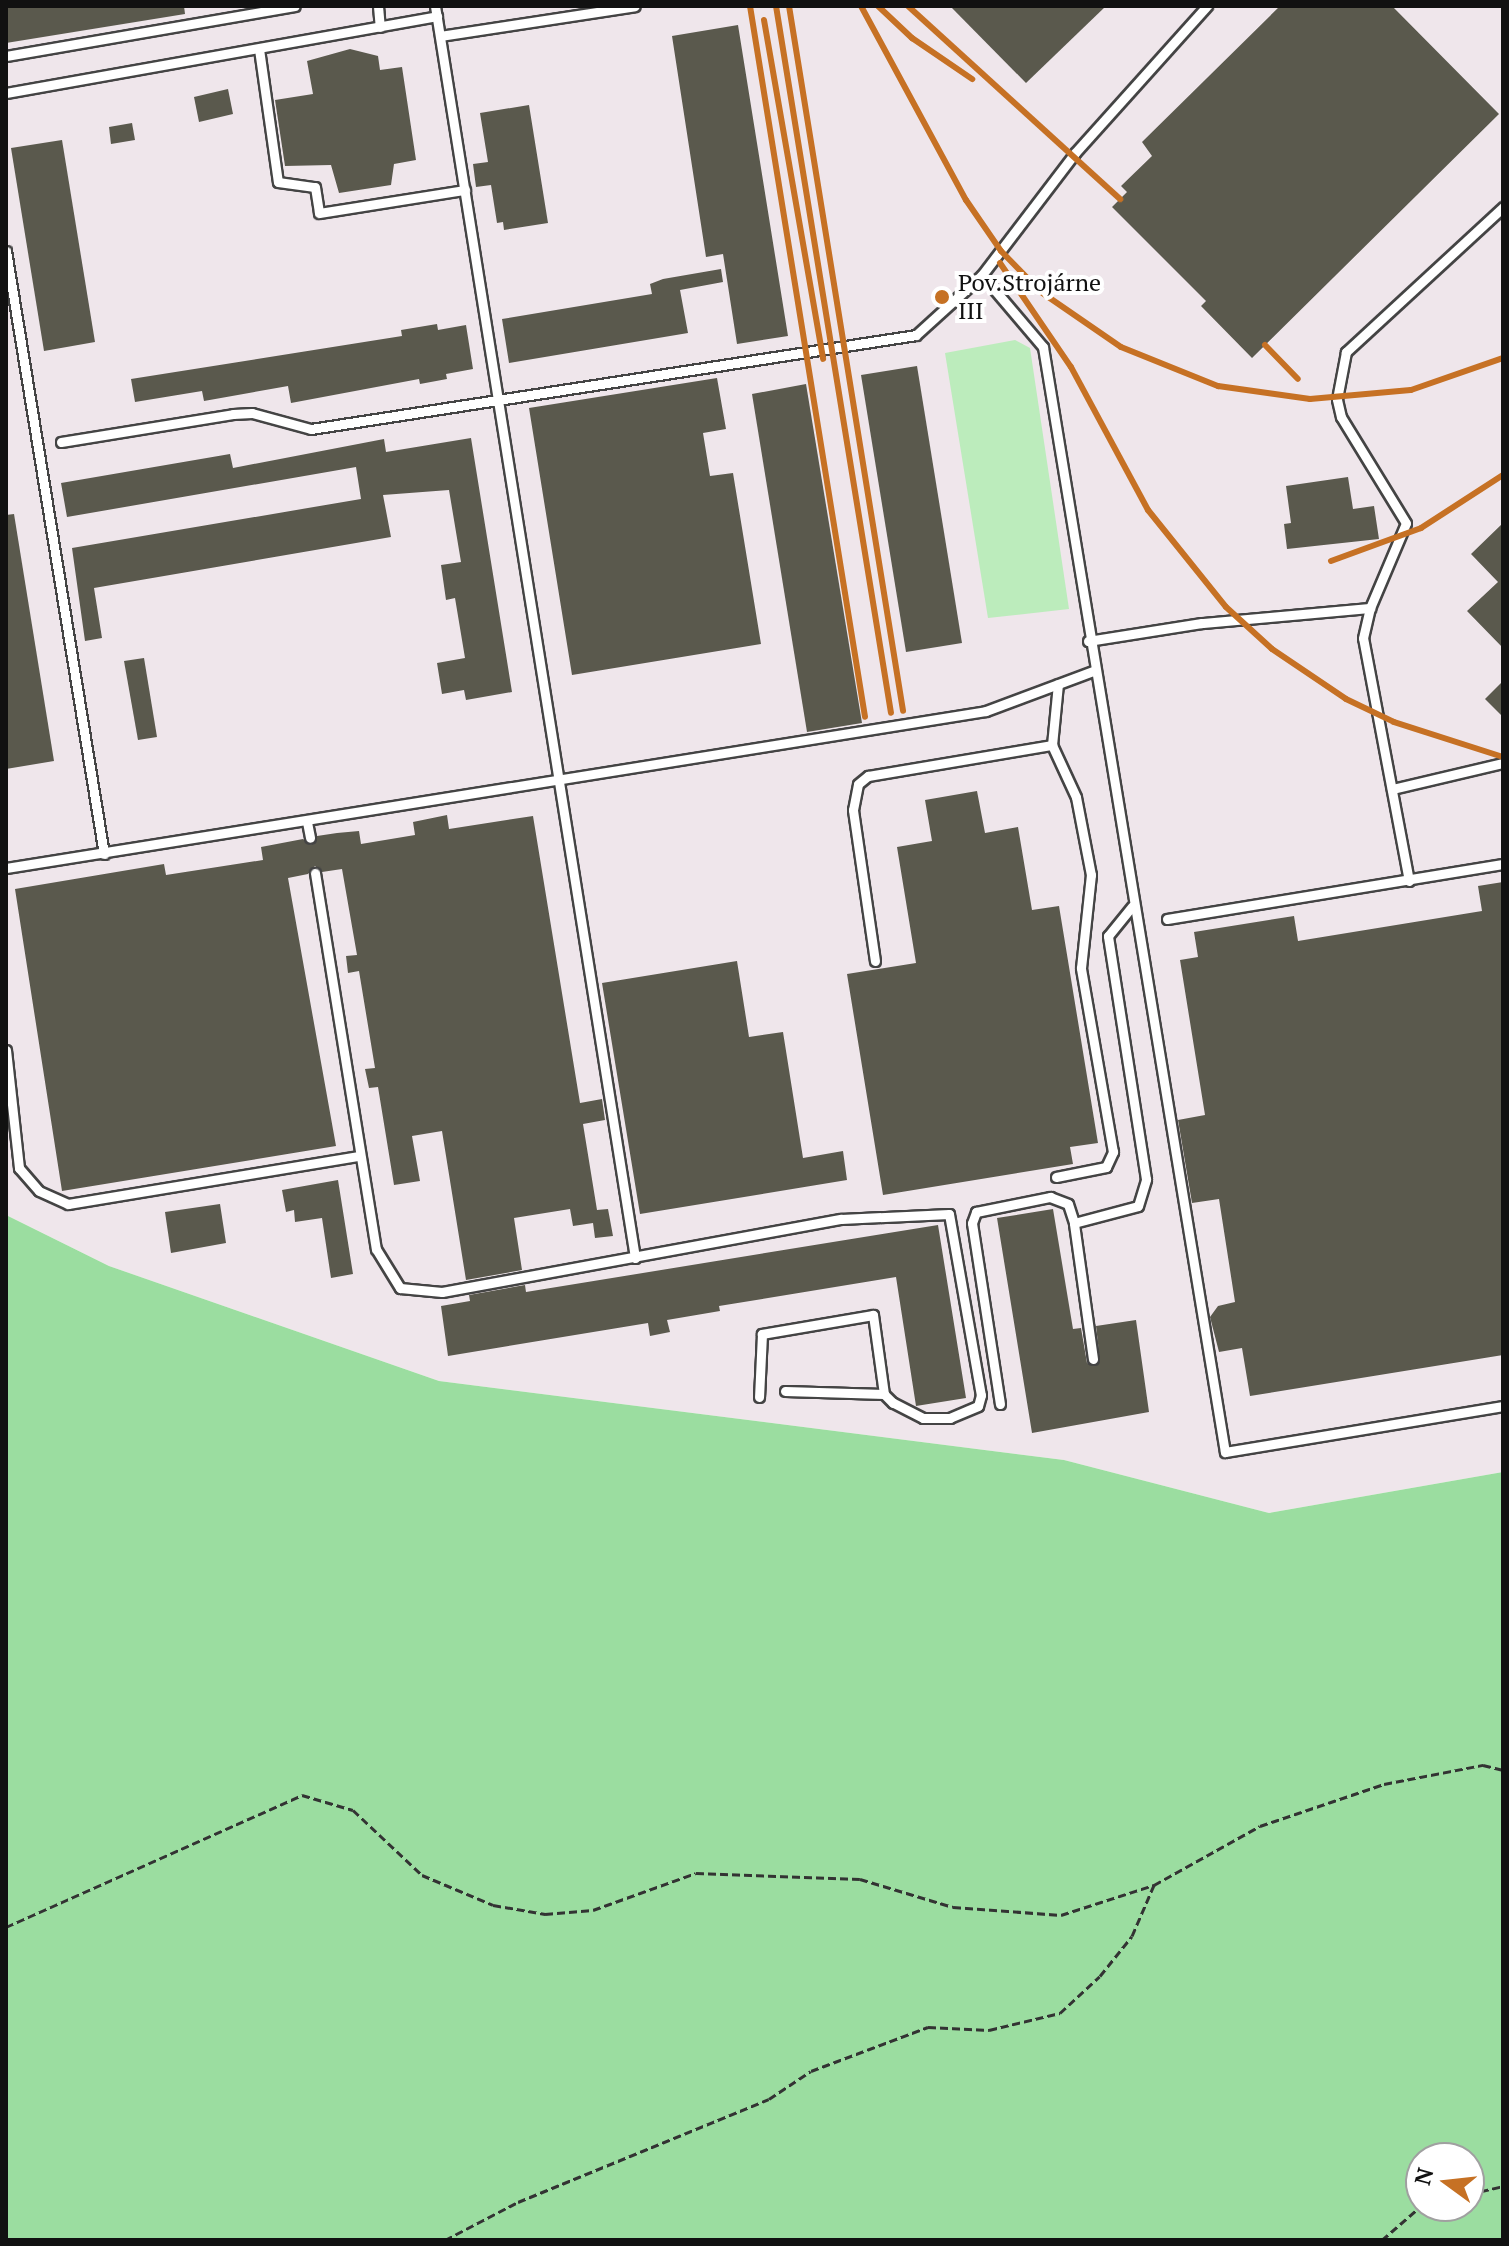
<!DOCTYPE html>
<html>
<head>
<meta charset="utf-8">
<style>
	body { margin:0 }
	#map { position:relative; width:1509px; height:2246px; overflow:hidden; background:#fcfff5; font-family:"PT Serif",serif }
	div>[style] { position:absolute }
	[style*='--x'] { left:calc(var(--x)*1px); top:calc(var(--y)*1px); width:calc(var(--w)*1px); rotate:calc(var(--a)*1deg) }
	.industrial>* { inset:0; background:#efe6eb }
	.green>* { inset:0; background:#bcecbc }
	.forest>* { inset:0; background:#9bdda0 }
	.building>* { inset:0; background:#5a594d }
	.path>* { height:3px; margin-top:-1.5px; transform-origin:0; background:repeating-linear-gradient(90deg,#333 0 8px,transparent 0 12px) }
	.roads { filter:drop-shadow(2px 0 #444) drop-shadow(-2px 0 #444) drop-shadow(0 2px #444) drop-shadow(0 -2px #444) }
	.service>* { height:9px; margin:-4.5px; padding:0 4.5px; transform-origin:4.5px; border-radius:4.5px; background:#fff }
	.rail>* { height:6px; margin:-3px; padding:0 3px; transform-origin:3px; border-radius:3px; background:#c67124 }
	.dots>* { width:22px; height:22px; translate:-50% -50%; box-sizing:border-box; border:4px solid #fff; border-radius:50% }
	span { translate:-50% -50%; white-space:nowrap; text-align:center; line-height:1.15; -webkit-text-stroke:8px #fff; paint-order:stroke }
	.poi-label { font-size:24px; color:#111 }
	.left { translate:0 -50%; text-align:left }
	.frame { position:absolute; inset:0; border:8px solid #111; pointer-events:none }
	.north { position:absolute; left:1405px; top:2142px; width:80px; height:80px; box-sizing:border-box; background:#fff; border:2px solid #a0a0a0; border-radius:50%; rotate:285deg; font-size:22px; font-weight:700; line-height:32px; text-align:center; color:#111 }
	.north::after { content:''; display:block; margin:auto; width:28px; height:36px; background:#c67124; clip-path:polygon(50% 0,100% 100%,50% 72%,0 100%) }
</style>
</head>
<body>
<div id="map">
	<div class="industrial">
		<div style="clip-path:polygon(6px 6px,1503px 6px,1503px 1472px,1269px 1513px,1064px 1460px,439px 1381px,109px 1266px,6px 1215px)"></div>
	</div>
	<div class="green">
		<div style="clip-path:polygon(1015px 340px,1030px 348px,1069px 609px,988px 618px,945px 353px)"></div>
	</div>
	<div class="forest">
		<div style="clip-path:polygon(evenodd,6px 1215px,109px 1266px,439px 1381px,1064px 1460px,1269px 1513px,1503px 1472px,1503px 2240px,6px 2240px,6px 1215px,1421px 2158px,1469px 2158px,1469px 2206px,1421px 2206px,1421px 2158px)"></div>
	</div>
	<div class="building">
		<div style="clip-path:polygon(6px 6px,184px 6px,185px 14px,6px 43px)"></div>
		<div style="clip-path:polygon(950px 6px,1106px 6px,1026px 83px)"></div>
		<div style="clip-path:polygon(1280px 6px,1392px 6px,1499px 114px,1252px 358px,1201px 306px,1206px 301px,1112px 207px,1127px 192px,1121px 186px,1152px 156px,1142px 142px)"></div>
		<div style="clip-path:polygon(738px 25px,788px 336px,737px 344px,723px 254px,706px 257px,672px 36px)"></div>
		<div style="clip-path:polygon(350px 49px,378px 56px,380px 70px,402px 67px,416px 160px,394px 164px,391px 185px,339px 193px,331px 165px,285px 166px,275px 100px,313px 94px,307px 61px)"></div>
		<div style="clip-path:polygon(228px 89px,233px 114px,199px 122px,194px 97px)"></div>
		<div style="clip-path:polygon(529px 105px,548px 223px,504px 230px,503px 222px,497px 223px,491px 185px,476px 187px,473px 164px,488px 162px,480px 113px)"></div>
		<div style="clip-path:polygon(132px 123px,135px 140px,111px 144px,109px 127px)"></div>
		<div style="clip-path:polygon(62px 140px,95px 342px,44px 351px,11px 148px)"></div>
		<div style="clip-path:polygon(721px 269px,723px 282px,680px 290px,688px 333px,509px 363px,502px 319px,652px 294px,650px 284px,663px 279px)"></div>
		<div style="clip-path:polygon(437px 324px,438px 330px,466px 325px,473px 369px,446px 374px,447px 379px,420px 384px,419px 379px,291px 403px,288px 386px,204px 401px,202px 391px,135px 402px,131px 379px,402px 336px,401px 330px)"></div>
		<div style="clip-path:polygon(917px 366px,962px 643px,906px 652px,861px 375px)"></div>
		<div style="clip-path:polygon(717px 378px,726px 429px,703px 433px,710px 476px,733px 473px,761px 644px,572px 675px,529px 408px)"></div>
		<div style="clip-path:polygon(806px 384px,862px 723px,807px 732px,752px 394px)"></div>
		<div style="clip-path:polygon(471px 438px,512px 692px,466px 700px,464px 690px,442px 694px,437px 663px,465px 658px,455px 598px,446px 600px,441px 565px,461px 562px,449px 490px,383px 495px,391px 537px,94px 588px,102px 638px,85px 641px,72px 548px,361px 499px,356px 467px,67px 517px,61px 483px,230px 454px,233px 468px,384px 439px,386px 452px)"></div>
		<div style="clip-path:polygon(1348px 477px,1353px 509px,1374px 506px,1379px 539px,1287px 549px,1284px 524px,1291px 523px,1286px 486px)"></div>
		<div style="clip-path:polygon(14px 514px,54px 761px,6px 769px,6px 515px)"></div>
		<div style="clip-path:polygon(1503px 523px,1503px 648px,1467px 611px,1498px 582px,1471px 554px)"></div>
		<div style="clip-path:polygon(144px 658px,157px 737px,138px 740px,124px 661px)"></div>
		<div style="clip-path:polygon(1503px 681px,1503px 717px,1485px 699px)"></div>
		<div style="clip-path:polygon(977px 791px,985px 833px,1018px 827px,1032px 910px,1059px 906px,1098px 1143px,1070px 1147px,1073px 1164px,883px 1195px,847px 974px,916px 963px,897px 847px,932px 841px,925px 800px)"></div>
		<div style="clip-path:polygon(447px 815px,449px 829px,533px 816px,580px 1103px,602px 1099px,605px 1120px,583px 1124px,597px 1210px,608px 1209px,613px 1236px,595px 1238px,593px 1223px,573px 1226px,570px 1209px,514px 1218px,522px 1270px,466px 1280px,442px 1131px,412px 1136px,420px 1181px,394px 1185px,378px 1087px,369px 1088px,365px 1069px,375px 1068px,359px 971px,348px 973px,346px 956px,357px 955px,342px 869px,322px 872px,315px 866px,308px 874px,288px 878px,336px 1146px,62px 1191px,15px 889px,164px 864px,166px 875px,263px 860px,261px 847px,303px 839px,311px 845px,317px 836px,337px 833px,359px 831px,361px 844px,415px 835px,413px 822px)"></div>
		<div style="clip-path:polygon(1503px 882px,1503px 1355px,1250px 1396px,1242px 1348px,1219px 1352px,1210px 1317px,1218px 1306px,1235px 1302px,1219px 1199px,1192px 1203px,1178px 1120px,1205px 1115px,1180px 960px,1198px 957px,1194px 932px,1294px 916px,1298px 941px,1482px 911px,1478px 886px)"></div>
		<div style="clip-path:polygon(737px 961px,749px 1037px,783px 1032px,803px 1158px,843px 1151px,847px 1180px,640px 1214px,602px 983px)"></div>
		<div style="clip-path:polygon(338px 1180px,353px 1274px,331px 1278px,322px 1218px,295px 1222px,294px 1210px,286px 1212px,282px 1190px)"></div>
		<div style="clip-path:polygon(220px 1204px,226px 1243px,171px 1253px,165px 1212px)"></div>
		<div style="clip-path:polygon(1053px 1209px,1073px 1329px,1081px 1328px,1087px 1363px,1093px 1366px,1100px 1361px,1096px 1326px,1136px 1320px,1149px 1412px,1032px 1433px,997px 1218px)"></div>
		<div style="clip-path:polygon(938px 1225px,966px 1398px,916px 1406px,896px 1277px,719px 1306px,720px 1311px,667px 1320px,670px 1332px,650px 1336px,648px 1323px,448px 1356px,441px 1306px,470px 1301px,469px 1295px,525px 1285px,526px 1292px)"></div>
	</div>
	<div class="path">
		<div style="--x:6;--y:1927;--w:324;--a:-24"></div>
		<div style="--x:302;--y:1795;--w:53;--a:16.4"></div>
		<div style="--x:353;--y:1810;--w:95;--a:43.3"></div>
		<div style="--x:422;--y:1875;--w:77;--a:22.9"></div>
		<div style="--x:493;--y:1905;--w:53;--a:9.8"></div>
		<div style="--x:545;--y:1914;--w:48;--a:-4.8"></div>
		<div style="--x:593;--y:1910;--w:109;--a:-19.8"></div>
		<div style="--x:696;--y:1873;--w:164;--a:2.1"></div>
		<div style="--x:860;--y:1879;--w:97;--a:16.8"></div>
		<div style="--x:953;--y:1907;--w:108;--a:4.2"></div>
		<div style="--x:1061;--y:1915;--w:98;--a:-17.9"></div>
		<div style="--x:1154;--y:1885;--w:121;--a:-29.1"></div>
		<div style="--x:1260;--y:1826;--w:131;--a:-18.7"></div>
		<div style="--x:1384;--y:1784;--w:101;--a:-10.9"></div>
		<div style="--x:1483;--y:1765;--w:21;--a:14"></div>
		<div style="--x:1469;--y:2194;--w:35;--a:-13"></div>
		<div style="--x:445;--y:2240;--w:82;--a:-27.5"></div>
		<div style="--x:518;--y:2202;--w:271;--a:-22.3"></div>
		<div style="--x:769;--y:2099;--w:50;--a:-33.7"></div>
		<div style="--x:811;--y:2071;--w:125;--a:-20.6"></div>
		<div style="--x:928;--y:2027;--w:61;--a:2.8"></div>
		<div style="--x:989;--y:2030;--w:73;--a:-13.5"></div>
		<div style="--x:1060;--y:2013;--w:54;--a:-42.8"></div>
		<div style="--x:1100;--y:1976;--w:51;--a:-51.3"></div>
		<div style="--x:1132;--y:1936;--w:56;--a:-66.7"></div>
		<div style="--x:1382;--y:2240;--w:52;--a:-41.1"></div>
	</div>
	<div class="roads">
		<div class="service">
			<div style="--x:378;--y:6;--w:21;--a:85"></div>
			<div style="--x:435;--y:6;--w:1268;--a:80.92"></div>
			<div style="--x:440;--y:36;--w:197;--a:-8.7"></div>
			<div style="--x:259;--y:49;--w:134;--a:81.9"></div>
			<div style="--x:278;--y:182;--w:37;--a:8"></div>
			<div style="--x:315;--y:187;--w:26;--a:81"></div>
			<div style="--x:319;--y:213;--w:148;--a:-9"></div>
			<div style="--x:6;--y:56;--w:293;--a:-9.8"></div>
			<div style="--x:6;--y:93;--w:438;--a:-10.1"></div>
			<div style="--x:6;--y:251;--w:611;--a:80.77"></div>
			<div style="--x:982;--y:275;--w:94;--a:49.7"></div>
			<div style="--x:1043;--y:347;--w:1120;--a:80.65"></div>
			<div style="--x:1225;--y:1452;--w:282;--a:-9.4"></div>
			<div style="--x:61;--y:442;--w:174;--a:-9.2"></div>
			<div style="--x:233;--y:414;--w:19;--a:-3"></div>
			<div style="--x:252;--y:413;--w:61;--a:15.2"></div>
			<div style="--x:311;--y:429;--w:612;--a:-8.83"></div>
			<div style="--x:916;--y:335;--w:89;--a:-42.3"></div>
			<div style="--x:982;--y:275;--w:153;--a:-52.7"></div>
			<div style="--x:1075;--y:153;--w:198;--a:-48.1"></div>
			<div style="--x:1088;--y:641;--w:115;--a:-9"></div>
			<div style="--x:1202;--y:623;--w:169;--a:-5.1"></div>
			<div style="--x:1392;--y:789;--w:114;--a:-13.2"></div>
			<div style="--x:307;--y:822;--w:16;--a:79"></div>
			<div style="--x:6;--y:868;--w:992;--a:-9.1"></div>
			<div style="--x:986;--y:711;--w:114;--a:-20.5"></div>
			<div style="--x:315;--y:873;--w:381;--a:80.8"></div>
			<div style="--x:376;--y:1249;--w:46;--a:58.4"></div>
			<div style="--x:400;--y:1288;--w:42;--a:5.4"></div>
			<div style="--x:442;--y:1292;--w:406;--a:-10.4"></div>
			<div style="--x:841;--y:1219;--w:108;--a:-2.7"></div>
			<div style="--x:949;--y:1214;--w:184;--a:80"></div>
			<div style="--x:981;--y:1395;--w:11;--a:105"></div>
			<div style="--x:978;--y:1406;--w:30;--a:157"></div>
			<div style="--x:950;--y:1418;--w:27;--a:180"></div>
			<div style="--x:923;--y:1418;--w:34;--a:-153"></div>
			<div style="--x:893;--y:1403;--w:13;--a:-135"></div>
			<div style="--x:884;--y:1394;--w:80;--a:-97.9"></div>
			<div style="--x:873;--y:1315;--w:113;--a:170.3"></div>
			<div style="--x:762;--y:1334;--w:63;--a:92.7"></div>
			<div style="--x:1409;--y:881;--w:247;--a:-100.7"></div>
			<div style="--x:1363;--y:638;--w:31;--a:-77"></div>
			<div style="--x:1370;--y:608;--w:92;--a:-67"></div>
			<div style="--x:1406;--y:523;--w:124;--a:-121.5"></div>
			<div style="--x:1341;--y:417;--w:18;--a:-103"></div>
			<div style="--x:1337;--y:399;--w:48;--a:-79.2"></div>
			<div style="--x:1346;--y:352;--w:214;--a:-42.7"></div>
			<div style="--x:1167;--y:919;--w:340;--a:-9.3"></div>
			<div style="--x:875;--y:961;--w:153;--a:-98.3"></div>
			<div style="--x:853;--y:810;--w:26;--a:-79"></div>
			<div style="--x:858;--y:784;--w:13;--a:-39"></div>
			<div style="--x:868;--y:776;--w:187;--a:-9.6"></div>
			<div style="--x:6;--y:1050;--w:119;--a:83.7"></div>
			<div style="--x:19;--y:1168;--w:30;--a:49"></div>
			<div style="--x:39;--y:1191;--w:32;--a:24"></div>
			<div style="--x:68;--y:1204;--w:295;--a:-9.4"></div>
			<div style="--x:1056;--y:1177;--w:51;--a:-11.3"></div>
			<div style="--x:1106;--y:1167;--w:17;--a:-65"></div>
			<div style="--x:1113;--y:1152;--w:187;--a:-99.9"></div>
			<div style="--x:1081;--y:968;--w:94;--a:-83.9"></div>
			<div style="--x:1091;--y:875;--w:79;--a:-100.9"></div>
			<div style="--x:1076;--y:797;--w:57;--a:-114.8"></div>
			<div style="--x:1052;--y:745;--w:61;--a:-84.4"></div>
			<div style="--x:1093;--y:1359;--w:137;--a:-98"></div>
			<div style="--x:1074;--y:1223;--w:66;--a:-14.9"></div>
			<div style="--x:1138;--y:1206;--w:28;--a:-73"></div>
			<div style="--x:1146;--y:1179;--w:246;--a:-98.9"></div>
			<div style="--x:1108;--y:936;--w:38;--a:-51"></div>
			<div style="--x:785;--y:1391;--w:99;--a:1.7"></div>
			<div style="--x:1000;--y:1404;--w:183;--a:-98.8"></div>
			<div style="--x:972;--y:1223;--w:12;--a:-70"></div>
			<div style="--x:976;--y:1212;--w:76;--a:-11.5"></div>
			<div style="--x:1050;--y:1197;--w:19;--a:21"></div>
			<div style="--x:1068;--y:1204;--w:20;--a:72"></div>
		</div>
	</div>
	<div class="rail">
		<div style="--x:750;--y:6;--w:720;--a:80.81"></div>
		<div style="--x:776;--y:6;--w:716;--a:80.76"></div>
		<div style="--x:789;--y:6;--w:714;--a:80.81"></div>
		<div style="--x:861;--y:6;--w:221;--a:61.6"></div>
		<div style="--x:966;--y:200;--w:62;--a:55.5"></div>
		<div style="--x:1001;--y:251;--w:57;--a:45.7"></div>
		<div style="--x:1041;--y:292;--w:97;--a:34.5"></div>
		<div style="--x:1121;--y:347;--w:105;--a:21.9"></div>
		<div style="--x:1218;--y:386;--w:93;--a:8"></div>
		<div style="--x:1310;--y:399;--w:101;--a:-5.1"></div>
		<div style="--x:1411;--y:390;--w:97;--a:-19.2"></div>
		<div style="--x:878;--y:6;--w:47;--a:43.3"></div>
		<div style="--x:912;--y:38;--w:73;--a:34.3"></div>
		<div style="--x:908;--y:6;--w:287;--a:42.3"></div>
		<div style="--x:764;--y:20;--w:344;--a:80.1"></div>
		<div style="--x:1000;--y:263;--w:126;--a:55.7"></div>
		<div style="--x:1071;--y:367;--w:162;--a:61.7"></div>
		<div style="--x:1148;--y:510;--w:124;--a:51.2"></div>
		<div style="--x:1226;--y:607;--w:62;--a:42.4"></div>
		<div style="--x:1272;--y:649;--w:89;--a:34"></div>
		<div style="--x:1346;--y:699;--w:53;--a:25.6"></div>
		<div style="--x:1394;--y:722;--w:114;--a:17.8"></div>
		<div style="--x:1265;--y:345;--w:47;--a:45.9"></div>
		<div style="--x:1331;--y:561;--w:96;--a:-20.1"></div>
		<div style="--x:1421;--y:528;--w:98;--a:-32.9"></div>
	</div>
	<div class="dots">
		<div style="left:942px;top:297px;background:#c67124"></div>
	</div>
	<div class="poi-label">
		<span class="left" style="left:958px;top:297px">Pov.Strojárne<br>III</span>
	</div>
	<div class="frame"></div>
	<div class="north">N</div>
</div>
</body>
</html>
